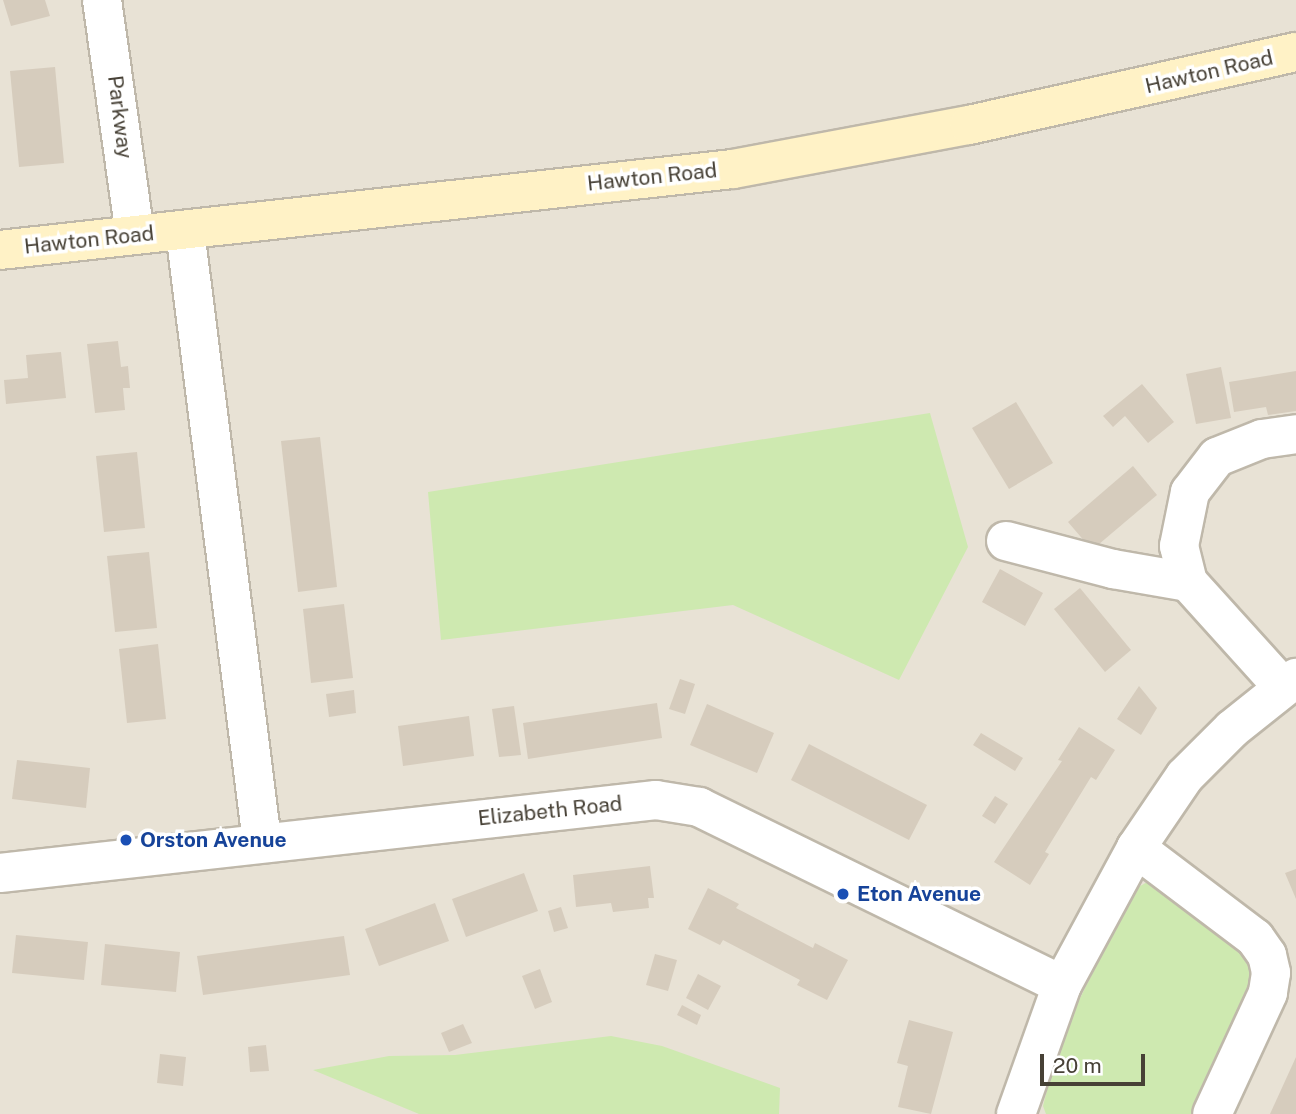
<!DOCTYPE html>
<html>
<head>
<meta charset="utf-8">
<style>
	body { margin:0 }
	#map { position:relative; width:1296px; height:1114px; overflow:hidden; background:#f4f0e7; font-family:"Public Sans",sans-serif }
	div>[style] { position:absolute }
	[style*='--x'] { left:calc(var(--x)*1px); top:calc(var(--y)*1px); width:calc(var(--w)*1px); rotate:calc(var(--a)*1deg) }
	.residential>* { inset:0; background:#e8e2d5 }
	.green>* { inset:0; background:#cee9b0 }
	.building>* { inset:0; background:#d6ccbd }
	.roads { filter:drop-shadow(2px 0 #bfb8aa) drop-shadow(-2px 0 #bfb8aa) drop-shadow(0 2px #bfb8aa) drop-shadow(0 -2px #bfb8aa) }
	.street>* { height:38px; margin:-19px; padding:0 19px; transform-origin:19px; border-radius:19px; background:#fff }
	.secondary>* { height:38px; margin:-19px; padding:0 19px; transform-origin:19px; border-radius:19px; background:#fff2c6 }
	.dots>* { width:19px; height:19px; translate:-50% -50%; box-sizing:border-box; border:4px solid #fff; border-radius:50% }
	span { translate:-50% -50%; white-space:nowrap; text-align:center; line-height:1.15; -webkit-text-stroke:7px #fff; paint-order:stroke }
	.street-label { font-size:21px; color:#474136 }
	.transit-label { font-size:21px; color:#164399; font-weight:700 }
	.left { translate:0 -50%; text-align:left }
	.scale { position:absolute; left:1040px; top:1054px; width:105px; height:32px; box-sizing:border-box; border:4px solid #474136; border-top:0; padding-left:9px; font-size:21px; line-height:24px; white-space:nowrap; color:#474136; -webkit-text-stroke:5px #fff; paint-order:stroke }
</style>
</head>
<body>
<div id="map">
	<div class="residential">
		<div style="clip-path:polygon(0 0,1296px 0,1296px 1114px,0 1114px)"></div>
	</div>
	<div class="green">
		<div style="clip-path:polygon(930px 413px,968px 547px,899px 680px,733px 605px,441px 640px,428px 492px)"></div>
		<div style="clip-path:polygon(1149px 881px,1241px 937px,1256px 976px,1199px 1114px,1046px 1114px,1043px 1106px,1055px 1058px,1078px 1002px,1135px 889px)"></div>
		<div style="clip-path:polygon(611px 1036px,662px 1046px,780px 1088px,779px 1114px,419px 1114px,313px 1070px,389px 1056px,455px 1055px)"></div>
	</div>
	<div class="building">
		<div style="clip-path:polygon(3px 0,45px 0,50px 16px,11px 26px)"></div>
		<div style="clip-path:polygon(55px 67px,64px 163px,19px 167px,10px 71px)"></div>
		<div style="clip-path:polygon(118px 341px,121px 367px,128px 366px,130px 388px,123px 388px,125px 410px,95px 413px,87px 344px)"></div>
		<div style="clip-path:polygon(61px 352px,66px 398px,6px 404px,4px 380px,28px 378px,26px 355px)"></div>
		<div style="clip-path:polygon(1221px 367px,1231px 418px,1196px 424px,1186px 374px)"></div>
		<div style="clip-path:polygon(1296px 371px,1296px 411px,1268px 415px,1266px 407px,1234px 412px,1229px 382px)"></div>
		<div style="clip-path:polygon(1142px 384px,1174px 422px,1148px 443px,1125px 416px,1113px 427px,1103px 416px)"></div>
		<div style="clip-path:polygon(1016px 402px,1053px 463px,1009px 489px,972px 428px)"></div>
		<div style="clip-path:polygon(320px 437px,337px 587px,298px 592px,281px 441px)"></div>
		<div style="clip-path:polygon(137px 452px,145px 528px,104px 532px,96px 456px)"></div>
		<div style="clip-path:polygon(1133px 466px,1157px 495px,1092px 550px,1068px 522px)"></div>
		<div style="clip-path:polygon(149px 552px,157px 628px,115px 632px,107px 556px)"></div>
		<div style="clip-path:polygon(1000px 569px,1043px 593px,1025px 626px,982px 602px)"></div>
		<div style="clip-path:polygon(1080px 588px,1131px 650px,1105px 672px,1054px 609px)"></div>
		<div style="clip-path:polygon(344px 604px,353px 678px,311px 683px,303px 609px)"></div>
		<div style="clip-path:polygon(158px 644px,166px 719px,127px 723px,119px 649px)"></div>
		<div style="clip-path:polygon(680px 679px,695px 684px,685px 714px,669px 709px)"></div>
		<div style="clip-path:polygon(1139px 686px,1157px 708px,1141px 735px,1117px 719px)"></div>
		<div style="clip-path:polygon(354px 690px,356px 713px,329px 717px,326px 694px)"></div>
		<div style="clip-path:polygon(657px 703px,662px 738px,528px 759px,523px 723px)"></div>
		<div style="clip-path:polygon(707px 704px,774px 733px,757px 773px,690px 745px)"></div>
		<div style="clip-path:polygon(514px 706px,521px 755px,499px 757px,492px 709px)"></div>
		<div style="clip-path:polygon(469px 716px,474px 756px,403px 766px,398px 726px)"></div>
		<div style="clip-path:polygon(1079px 727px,1115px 750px,1096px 780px,1091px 777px,1045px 852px,1049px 854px,1030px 885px,994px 862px,1062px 761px,1058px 760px)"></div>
		<div style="clip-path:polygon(981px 733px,1023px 758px,1015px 771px,973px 745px)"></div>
		<div style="clip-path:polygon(809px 744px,927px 805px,909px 840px,791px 780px)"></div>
		<div style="clip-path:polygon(17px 760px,90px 768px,86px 808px,12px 799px)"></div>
		<div style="clip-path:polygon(995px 796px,1008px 804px,995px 824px,982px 816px)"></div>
		<div style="clip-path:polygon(650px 866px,654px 898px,648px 898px,649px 908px,613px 912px,611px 903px,576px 907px,573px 875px)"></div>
		<div style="clip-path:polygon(1296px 869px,1296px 899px,1285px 873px)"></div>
		<div style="clip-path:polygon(524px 873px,538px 911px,466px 937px,452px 899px)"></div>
		<div style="clip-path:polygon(708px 888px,739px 904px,736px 908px,813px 948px,815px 943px,848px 960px,827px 1000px,797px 985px,800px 980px,723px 940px,720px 945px,688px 929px)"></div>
		<div style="clip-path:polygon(435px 903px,449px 941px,379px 966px,365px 929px)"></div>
		<div style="clip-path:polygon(561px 907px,568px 928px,554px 932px,548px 911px)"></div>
		<div style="clip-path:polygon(16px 935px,88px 942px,84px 980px,12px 973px)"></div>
		<div style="clip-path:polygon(344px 936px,350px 975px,203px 995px,197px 956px)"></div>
		<div style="clip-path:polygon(105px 944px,180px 952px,176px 992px,101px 985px)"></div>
		<div style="clip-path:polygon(655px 954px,677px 960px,668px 991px,646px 985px)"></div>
		<div style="clip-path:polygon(540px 969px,552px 1002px,535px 1009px,522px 976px)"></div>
		<div style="clip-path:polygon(698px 974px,721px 986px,708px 1010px,686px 998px)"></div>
		<div style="clip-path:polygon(682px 1005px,701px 1015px,697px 1025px,677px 1015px)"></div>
		<div style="clip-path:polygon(909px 1020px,953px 1032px,931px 1114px,898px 1107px,908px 1066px,897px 1063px)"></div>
		<div style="clip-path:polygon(463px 1024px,472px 1043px,449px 1052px,441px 1033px)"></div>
		<div style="clip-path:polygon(266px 1045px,269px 1071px,250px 1072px,248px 1047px)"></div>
		<div style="clip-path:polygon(160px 1054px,186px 1057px,183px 1086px,157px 1083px)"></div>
		<div style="clip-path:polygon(1296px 1057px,1296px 1114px,1270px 1114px)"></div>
	</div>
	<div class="roads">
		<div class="street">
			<div style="--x:102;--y:0;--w:237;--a:82"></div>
			<div style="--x:185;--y:231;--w:615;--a:82.81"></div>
			<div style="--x:1006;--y:541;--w:111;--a:14.7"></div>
			<div style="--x:1113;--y:569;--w:76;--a:9.8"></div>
			<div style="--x:1282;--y:686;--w:140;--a:-132.1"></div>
			<div style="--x:1188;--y:582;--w:37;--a:-104"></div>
			<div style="--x:1179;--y:546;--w:55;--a:-78.5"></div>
			<div style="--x:1190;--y:492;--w:44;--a:-52.4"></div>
			<div style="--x:1217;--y:457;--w:48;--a:-21.8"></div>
			<div style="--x:1262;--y:439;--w:34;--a:-8"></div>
			<div style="--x:1136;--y:848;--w:149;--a:37.1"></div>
			<div style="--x:1255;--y:938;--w:21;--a:55"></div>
			<div style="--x:1267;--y:955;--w:18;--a:77"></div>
			<div style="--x:1271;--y:973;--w:20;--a:99"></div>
			<div style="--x:1268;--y:993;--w:133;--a:114.8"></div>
			<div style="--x:0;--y:873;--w:660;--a:-6.35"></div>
			<div style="--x:656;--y:800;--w:44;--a:9.2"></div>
			<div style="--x:699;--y:807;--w:404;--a:26.1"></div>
			<div style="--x:1016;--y:1114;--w:137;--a:-70.4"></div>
			<div style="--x:1062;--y:985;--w:156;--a:-61.6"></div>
			<div style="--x:1136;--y:848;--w:87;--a:-55.8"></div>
			<div style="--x:1185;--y:776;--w:66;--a:-45"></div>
			<div style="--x:1232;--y:729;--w:82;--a:-38.6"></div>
		</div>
		<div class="secondary">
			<div style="--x:0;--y:250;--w:737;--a:-6.31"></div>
			<div style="--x:733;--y:169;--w:240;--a:-10.6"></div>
			<div style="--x:969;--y:125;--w:335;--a:-12.6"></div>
		</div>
	</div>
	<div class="dots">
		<div style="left:126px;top:840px;background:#1a4fb4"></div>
		<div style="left:843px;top:894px;background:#1a4fb4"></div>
	</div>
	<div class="street-label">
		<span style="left:1209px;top:72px;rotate:-13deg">Hawton Road</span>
		<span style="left:120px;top:117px;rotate:83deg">Parkway</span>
		<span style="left:652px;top:177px;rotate:-6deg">Hawton Road</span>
		<span style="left:89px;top:240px;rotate:-6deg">Hawton Road</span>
		<span style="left:550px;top:811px;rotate:-6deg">Elizabeth Road</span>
	</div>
	<div class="transit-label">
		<span class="left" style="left:140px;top:840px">Orston Avenue</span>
		<span class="left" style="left:857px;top:894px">Eton Avenue</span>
	</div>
	<div class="scale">20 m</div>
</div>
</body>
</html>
